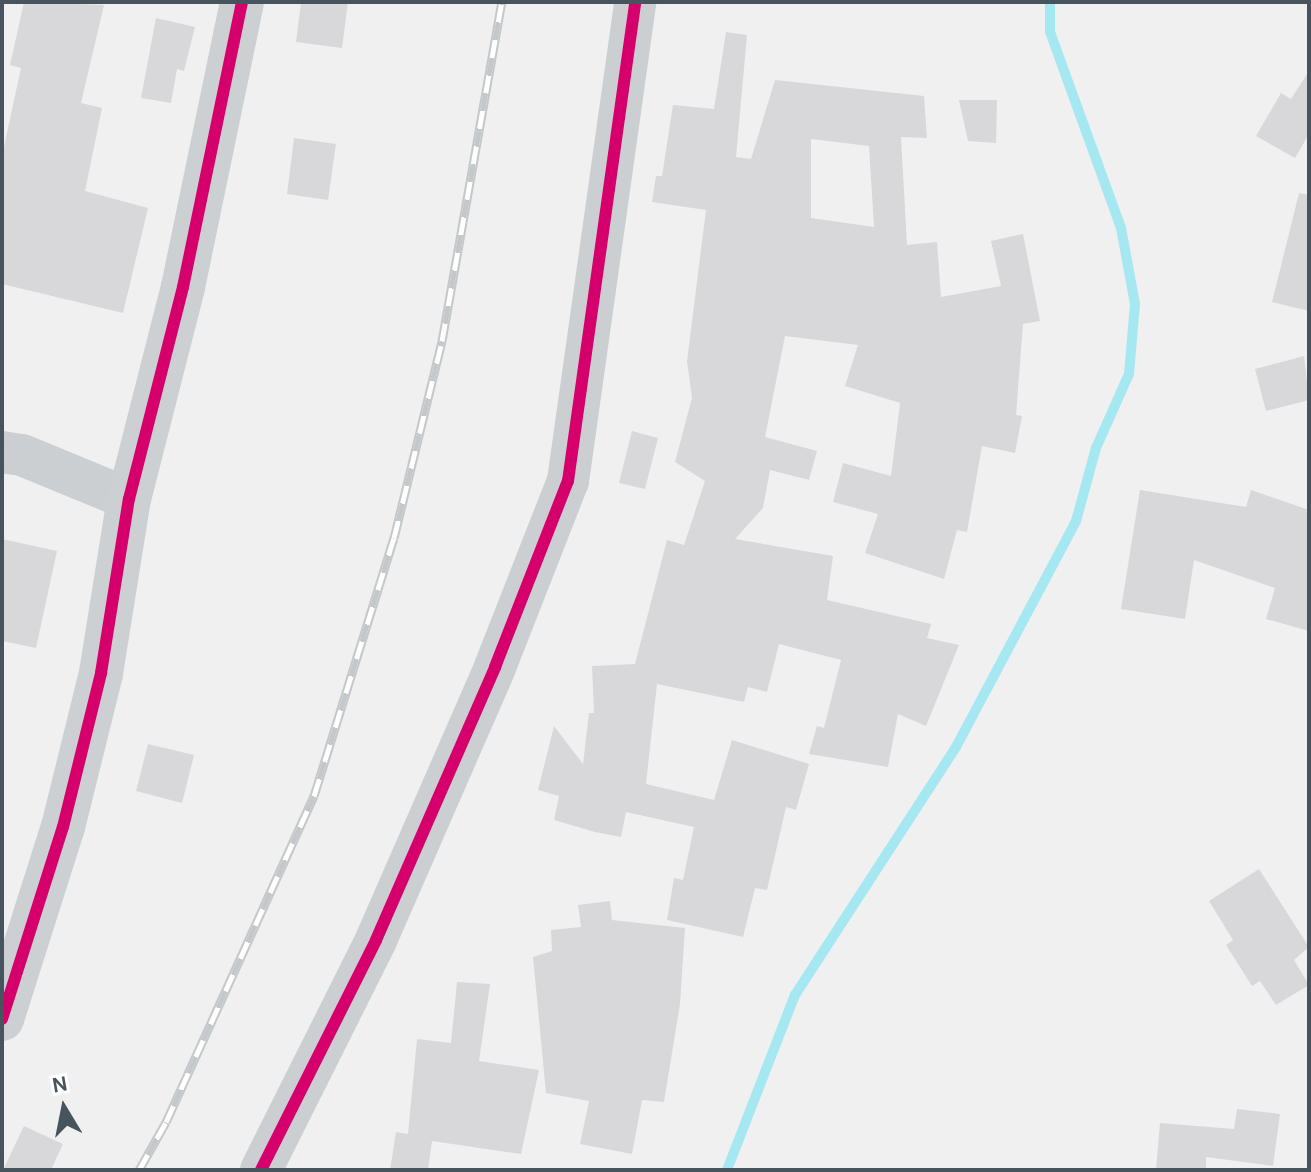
<!DOCTYPE html>
<html>
<head>
<meta charset="utf-8">
<style>
	body { margin:0 }
	#map { position:relative; width:1311px; height:1172px; overflow:hidden; background:#f1f0f0; font-family:Karla,sans-serif }
	div>[style] { position:absolute }
	[style*='--x'] { left:calc(var(--x)*1px); top:calc(var(--y)*1px); width:calc(var(--w)*1px); rotate:calc(var(--a)*1deg) }
	.stream>* { height:10px; margin:-5px; padding:0 5px; transform-origin:5px; border-radius:5px; background:#a5e8f1 }
	.building>* { inset:0; background:#d8d8da }
	.street>* { height:42px; margin:-21px; padding:0 21px; transform-origin:21px; border-radius:21px; background:#cbcfd1 }
	.secondary>* { height:44px; margin:-22px; padding:0 22px; transform-origin:22px; border-radius:22px; background:#ccd0d2 }
	.rail>* { height:9px; margin-top:-4.5px; transform-origin:0; background:repeating-linear-gradient(90deg,#fff 0 18px,#c5c8ca 0 36px); box-sizing:border-box; border-block:2px solid #c5c8ca }
	.cycleway>* { height:12px; margin:-6px; padding:0 6px; transform-origin:6px; border-radius:6px; background:#d6006c }
	span { translate:-50% -50%; white-space:nowrap; text-align:center; line-height:1.15; -webkit-text-stroke:6px #fff; paint-order:stroke }
	.frame { position:absolute; inset:0; border:4px solid #46545e; pointer-events:none }
	.north { position:absolute; left:24px; top:1068px; width:80px; height:80px; -webkit-text-stroke:6px #fff; paint-order:stroke; rotate:350deg; font-size:22px; font-weight:700; line-height:32px; text-align:center; color:#46545e }
	.north::after { content:''; display:block; margin:auto; width:28px; height:36px; background:#46545e; clip-path:polygon(50% 0,100% 100%,50% 72%,0 100%) }
</style>
</head>
<body>
<div id="map">
	<div class="stream">
		<div style="--x:727;--y:1170;--w:188;--a:-68.8"></div>
		<div style="--x:795;--y:995;--w:296;--a:-57"></div>
		<div style="--x:956;--y:747;--w:256;--a:-62"></div>
		<div style="--x:1076;--y:521;--w:76;--a:-74.7"></div>
		<div style="--x:1096;--y:448;--w:81;--a:-66"></div>
		<div style="--x:1129;--y:374;--w:70;--a:-85.1"></div>
		<div style="--x:1135;--y:304;--w:77;--a:-100.4"></div>
		<div style="--x:1121;--y:228;--w:208;--a:-109.9"></div>
		<div style="--x:1050;--y:32;--w:30;--a:-90"></div>
	</div>
	<div class="building">
		<div style="clip-path:polygon(24px 2px,104px 5px,81px 103px,102px 108px,85px 191px,148px 208px,123px 313px,2px 284px,2px 156px,21px 68px,10px 65px)"></div>
		<div style="clip-path:polygon(301px 2px,348px 2px,342px 48px,296px 42px)"></div>
		<div style="clip-path:polygon(156px 18px,195px 27px,184px 71px,177px 69px,171px 103px,141px 98px)"></div>
		<div style="clip-path:polygon(evenodd,726px 32px,747px 35px,736px 157px,751px 159px,775px 80px,924px 96px,927px 138px,901px 137px,907px 245px,937px 242px,941px 297px,1001px 286px,991px 241px,1023px 234px,1040px 321px,1023px 324px,1016px 415px,1022px 416px,1015px 453px,982px 446px,967px 532px,957px 530px,944px 579px,865px 553px,878px 514px,833px 502px,843px 463px,891px 476px,900px 403px,845px 386px,858px 345px,785px 336px,765px 437px,817px 451px,809px 480px,770px 470px,763px 508px,735px 539px,833px 556px,827px 600px,931px 624px,927px 638px,959px 645px,926px 726px,898px 714px,888px 767px,809px 754px,817px 726px,824px 728px,841px 660px,779px 644px,767px 692px,748px 687px,744px 702px,657px 684px,646px 784px,714px 800px,732px 740px,809px 764px,796px 810px,786px 807px,767px 890px,755px 888px,743px 937px,667px 920px,674px 878px,683px 880px,694px 827px,626px 812px,621px 837px,595px 832px,554px 820px,559px 796px,538px 790px,554px 726px,583px 764px,589px 713px,594px 713px,592px 666px,635px 664px,667px 540px,684px 545px,705px 481px,675px 462px,692px 398px,687px 361px,706px 210px,652px 202px,656px 176px,662px 176px,673px 105px,714px 109px,726px 32px,811px 139px,869px 146px,874px 227px,811px 218px,811px 139px)"></div>
		<div style="clip-path:polygon(1309px 71px,1309px 134px,1295px 158px,1256px 136px,1281px 93px,1291px 99px)"></div>
		<div style="clip-path:polygon(959px 100px,997px 100px,996px 143px,968px 141px)"></div>
		<div style="clip-path:polygon(294px 138px,336px 144px,328px 200px,287px 194px)"></div>
		<div style="clip-path:polygon(1299px 193px,1309px 195px,1309px 311px,1272px 302px)"></div>
		<div style="clip-path:polygon(1304px 356px,1309px 400px,1266px 411px,1255px 369px)"></div>
		<div style="clip-path:polygon(632px 431px,658px 438px,645px 489px,619px 483px)"></div>
		<div style="clip-path:polygon(1140px 490px,1246px 507px,1251px 490px,1309px 510px,1309px 631px,1266px 619px,1275px 588px,1194px 560px,1185px 619px,1121px 609px)"></div>
		<div style="clip-path:polygon(2px 539px,57px 551px,36px 648px,2px 641px)"></div>
		<div style="clip-path:polygon(148px 744px,194px 755px,182px 803px,136px 791px)"></div>
		<div style="clip-path:polygon(1259px 869px,1309px 947px,1294px 960px,1309px 985px,1276px 1005px,1260px 981px,1252px 986px,1226px 945px,1233px 940px,1209px 901px)"></div>
		<div style="clip-path:polygon(610px 901px,612px 920px,685px 928px,680px 1004px,664px 1102px,642px 1100px,632px 1154px,580px 1144px,589px 1101px,546px 1093px,533px 957px,552px 951px,551px 930px,581px 927px,578px 905px)"></div>
		<div style="clip-path:polygon(457px 982px,490px 984px,479px 1061px,539px 1070px,521px 1154px,432px 1141px,428px 1170px,390px 1170px,396px 1132px,408px 1134px,417px 1039px,451px 1043px)"></div>
		<div style="clip-path:polygon(1237px 1109px,1280px 1114px,1273px 1166px,1206px 1157px,1206px 1170px,1156px 1170px,1160px 1123px,1234px 1129px)"></div>
		<div style="clip-path:polygon(24px 1126px,63px 1144px,51px 1170px,3px 1170px)"></div>
	</div>
	<div class="street">
		<div style="--x:2;--y:452;--w:20;--a:9"></div>
		<div style="--x:22;--y:455;--w:116;--a:22.4"></div>
		<div style="--x:261;--y:1170;--w:257;--a:-63.4"></div>
		<div style="--x:376;--y:940;--w:298;--a:-66.4"></div>
		<div style="--x:495;--y:667;--w:200;--a:-68.6"></div>
		<div style="--x:568;--y:481;--w:484;--a:-82"></div>
	</div>
	<div class="secondary">
		<div style="--x:2;--y:1019;--w:201;--a:-72.4"></div>
		<div style="--x:63;--y:827;--w:159;--a:-76.1"></div>
		<div style="--x:101;--y:673;--w:176;--a:-80.9"></div>
		<div style="--x:129;--y:499;--w:219;--a:-75.7"></div>
		<div style="--x:183;--y:287;--w:291;--a:-78.3"></div>
	</div>
	<div class="rail">
		<div style="--x:139;--y:1170;--w:55;--a:-60.6"></div>
		<div style="--x:166;--y:1122;--w:358;--a:-65.6"></div>
		<div style="--x:314;--y:796;--w:270;--a:-72.8"></div>
		<div style="--x:394;--y:538;--w:203;--a:-76.3"></div>
		<div style="--x:442;--y:341;--w:344;--a:-80"></div>
	</div>
	<div class="cycleway">
		<div style="--x:2;--y:1019;--w:201;--a:-72.4"></div>
		<div style="--x:63;--y:827;--w:159;--a:-76.1"></div>
		<div style="--x:101;--y:673;--w:176;--a:-80.9"></div>
		<div style="--x:129;--y:499;--w:219;--a:-75.7"></div>
		<div style="--x:183;--y:287;--w:291;--a:-78.3"></div>
		<div style="--x:261;--y:1170;--w:257;--a:-63.4"></div>
		<div style="--x:376;--y:940;--w:298;--a:-66.4"></div>
		<div style="--x:495;--y:667;--w:200;--a:-68.6"></div>
		<div style="--x:568;--y:481;--w:484;--a:-82"></div>
	</div>
	<div class="frame"></div>
	<div class="north">N</div>
</div>
</body>
</html>
